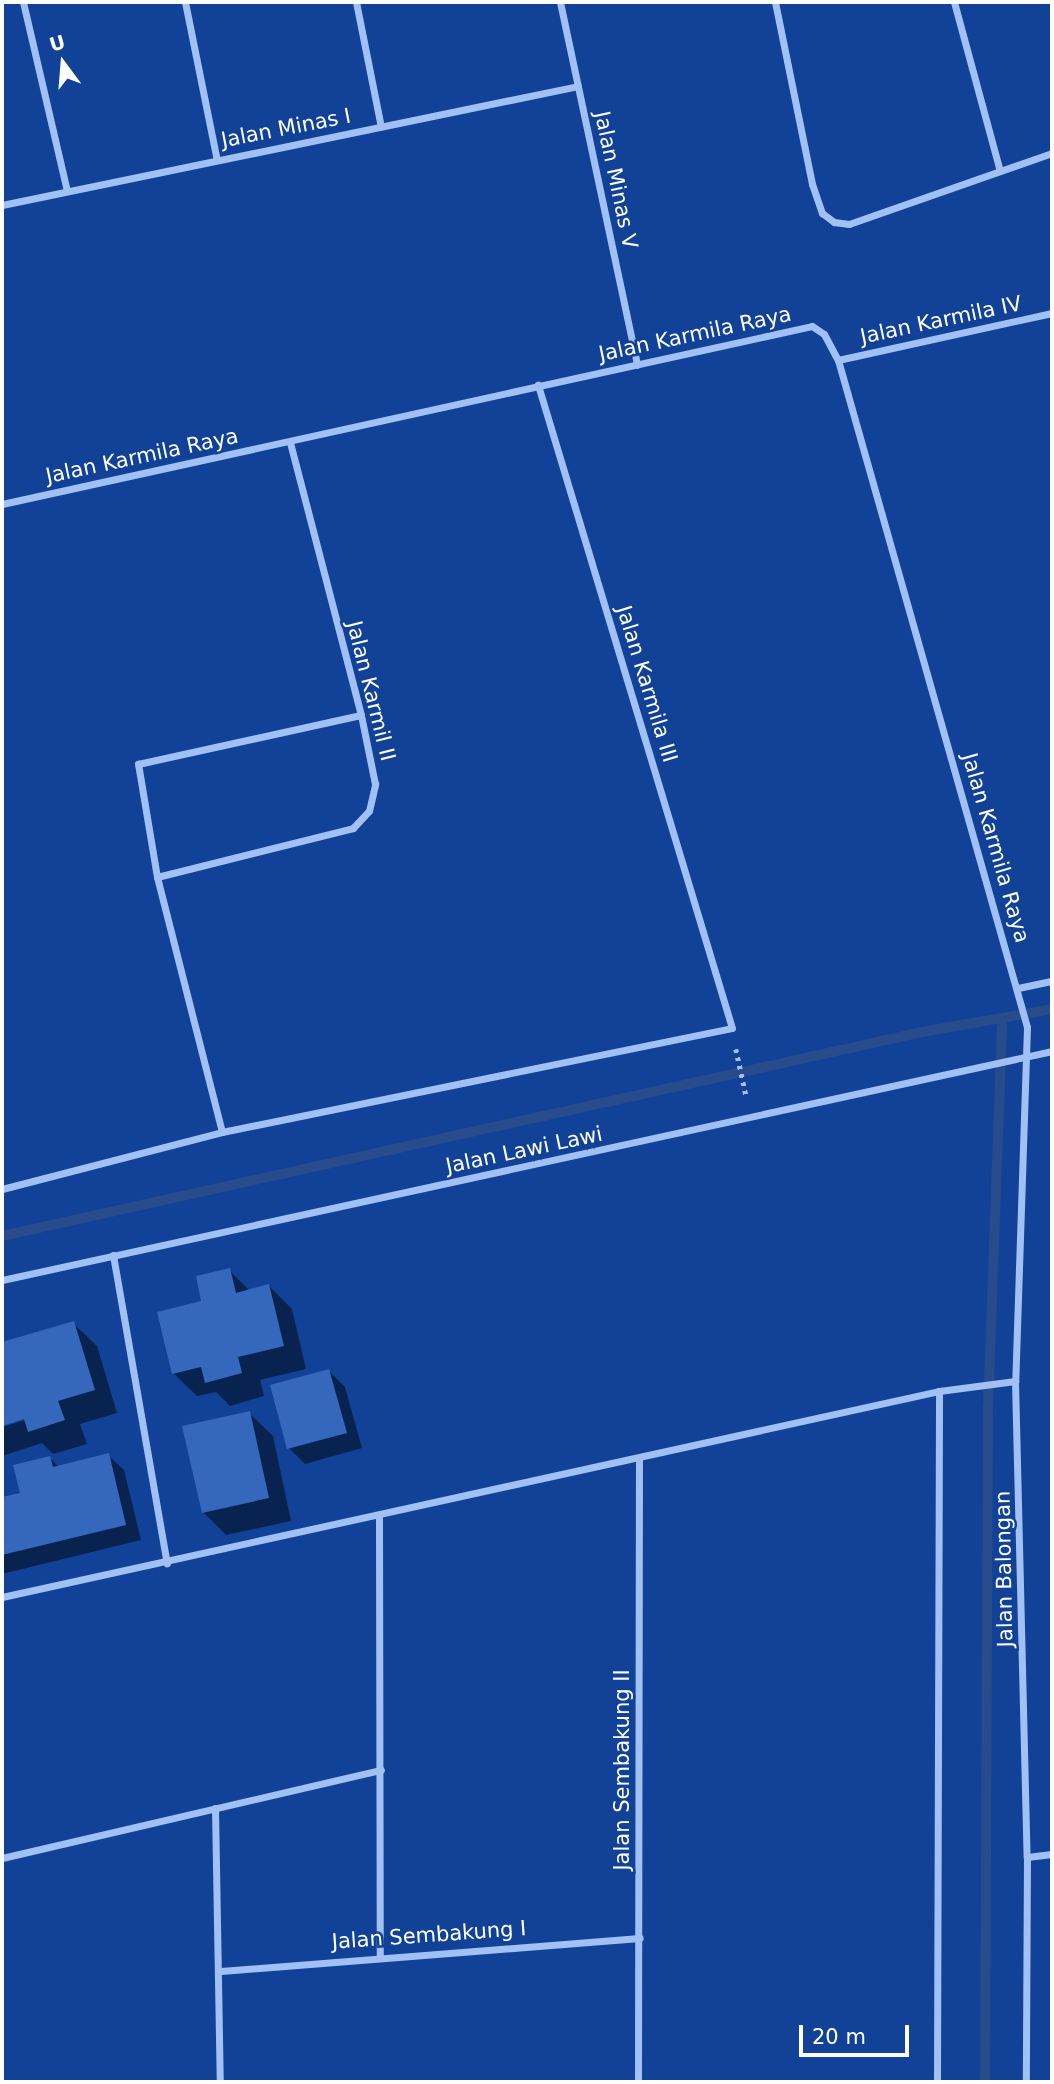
<!DOCTYPE html>
<html>
<head>
<meta charset="utf-8">
<style>
	body { margin:0 }
	#map { position:relative; width:1054px; height:2084px; overflow:hidden; background:#114297; font-family:"DejaVu Sans",sans-serif }
	div>[style] { position:absolute }
	[style*='--x'] { left:calc(var(--x)*1px); top:calc(var(--y)*1px); width:calc(var(--w)*1px); rotate:calc(var(--a)*1deg) }
	.shadow>* { inset:0; background:#0007 }
	.stream>* { height:10px; margin:-5px; padding:0 5px; transform-origin:5px; border-radius:5px; background:#274b8b }
	.building>* { inset:0; background:#3568bd }
	.path>* { height:4.5px; margin-top:-2.25px; transform-origin:0; background:repeating-linear-gradient(90deg,#a1c0f4 0 3.5px,transparent 0 8.5px) }
	.street>* { height:7px; margin:-3.5px; padding:0 3.5px; transform-origin:3.5px; border-radius:3.5px; background:#a1c0f4 }
	span { translate:-50% -50%; white-space:nowrap; text-align:center; line-height:1.15; -webkit-text-stroke:5px #114297; paint-order:stroke }
	.street-label { font-size:21px; color:#fff }
	.frame { position:absolute; inset:0; border:4px solid #fff; pointer-events:none }
	.north { position:absolute; left:28px; top:28px; width:70px; height:70px; -webkit-text-stroke:5px #114297; paint-order:stroke; rotate:344deg; font-size:19px; font-weight:700; line-height:28px; text-align:center; color:#fff }
	.north::after { content:''; display:block; margin:auto; width:24px; height:32px; background:#fff; clip-path:polygon(50% 0,100% 100%,50% 72%,0 100%) }
	.scale { position:absolute; left:799px; top:2025px; width:110px; height:32px; box-sizing:border-box; border:4px solid #fff; border-top:0; padding-left:9px; font-size:21px; line-height:24px; white-space:nowrap; color:#fff; -webkit-text-stroke:5px #114297; paint-order:stroke }
</style>
</head>
<body>
<div id="map">
	<div class="shadow">
		<div style="clip-path:polygon(229px 1270px,250px 1291px,269px 1286px,292px 1309px,306px 1369px,260px 1380px,264px 1396px,230px 1406px,216px 1392px,197px 1396px,173px 1373px,203px 1303px)"></div>
		<div style="clip-path:polygon(evenodd,73px 1323px,97px 1346px,117px 1413px,80px 1424px,87px 1444px,53px 1454px,42px 1443px,2px 1456px,2px 1344px,73px 1323px,32px 1415px,33px 1418px,2px 1427px,2px 1424px,32px 1415px)"></div>
		<div style="clip-path:polygon(329px 1371px,345px 1387px,362px 1448px,305px 1464px,289px 1448px)"></div>
		<div style="clip-path:polygon(249px 1413px,273px 1436px,291px 1521px,226px 1535px,203px 1512px)"></div>
		<div style="clip-path:polygon(108px 1455px,124px 1470px,141px 1540px,2px 1574px,2px 1499px,22px 1494px,50px 1458px,59px 1467px)"></div>
	</div>
	<div class="stream">
		<div style="--x:2;--y:1236;--w:942;--a:-12.5"></div>
		<div style="--x:922;--y:1032;--w:132;--a:-10"></div>
		<div style="--x:985;--y:2082;--w:674;--a:-89.74"></div>
		<div style="--x:988;--y:1408;--w:387;--a:-87.9"></div>
	</div>
	<div class="building">
		<div style="clip-path:polygon(230px 1268px,236px 1293px,269px 1284px,284px 1346px,238px 1357px,242px 1373px,205px 1383px,201px 1367px,172px 1374px,157px 1312px,201px 1301px,196px 1276px)"></div>
		<div style="clip-path:polygon(74px 1321px,95px 1390px,58px 1401px,65px 1420px,28px 1432px,24px 1419px,2px 1426px,2px 1342px)"></div>
		<div style="clip-path:polygon(329px 1369px,347px 1433px,287px 1449px,270px 1385px)"></div>
		<div style="clip-path:polygon(250px 1411px,269px 1498px,202px 1513px,182px 1426px)"></div>
		<div style="clip-path:polygon(109px 1453px,126px 1525px,2px 1555px,2px 1497px,20px 1493px,13px 1465px,50px 1456px,53px 1467px)"></div>
	</div>
	<div class="path">
		<div style="--x:736;--y:1049;--w:47;--a:77.7"></div>
	</div>
	<div class="street">
		<div style="--x:23;--y:2;--w:194;--a:76.9"></div>
		<div style="--x:185;--y:2;--w:161;--a:78.6"></div>
		<div style="--x:356;--y:2;--w:127;--a:78.7"></div>
		<div style="--x:560;--y:2;--w:371;--a:78"></div>
		<div style="--x:775;--y:2;--w:186;--a:78.5"></div>
		<div style="--x:812;--y:184;--w:31;--a:71"></div>
		<div style="--x:822;--y:213;--w:15;--a:37"></div>
		<div style="--x:834;--y:222;--w:15;--a:8"></div>
		<div style="--x:849;--y:224;--w:215;--a:-19.3"></div>
		<div style="--x:954;--y:2;--w:175;--a:74.8"></div>
		<div style="--x:2;--y:205;--w:588;--a:-11.67"></div>
		<div style="--x:838;--y:360;--w:219;--a:-12.4"></div>
		<div style="--x:2;--y:504;--w:829;--a:-12.39"></div>
		<div style="--x:812;--y:326;--w:14;--a:34"></div>
		<div style="--x:824;--y:334;--w:30;--a:62"></div>
		<div style="--x:838;--y:360;--w:693;--a:74.18"></div>
		<div style="--x:1027;--y:1027;--w:354;--a:91.9"></div>
		<div style="--x:1015;--y:1381;--w:476;--a:88.6"></div>
		<div style="--x:1027;--y:1857;--w:225;--a:90.3"></div>
		<div style="--x:157;--y:877;--w:202;--a:-14"></div>
		<div style="--x:353;--y:828;--w:23;--a:-47"></div>
		<div style="--x:369;--y:811;--w:28;--a:-77"></div>
		<div style="--x:375;--y:784;--w:70;--a:-101.5"></div>
		<div style="--x:361;--y:715;--w:281;--a:-104.6"></div>
		<div style="--x:1018;--y:988;--w:35;--a:-12"></div>
		<div style="--x:222;--y:1132;--w:263;--a:-104.3"></div>
		<div style="--x:157;--y:877;--w:115;--a:-99.5"></div>
		<div style="--x:138;--y:764;--w:228;--a:-12.4"></div>
		<div style="--x:2;--y:1189;--w:227;--a:-14.5"></div>
		<div style="--x:222;--y:1132;--w:520;--a:-11.53"></div>
		<div style="--x:732;--y:1028;--w:672;--a:-106.79"></div>
		<div style="--x:113;--y:1255;--w:313;--a:80.1"></div>
		<div style="--x:2;--y:1280;--w:1075;--a:-12.3"></div>
		<div style="--x:379;--y:1515;--w:441;--a:89.9"></div>
		<div style="--x:2;--y:1597;--w:959;--a:-12.4"></div>
		<div style="--x:939;--y:1391;--w:77;--a:-7.5"></div>
		<div style="--x:215;--y:1808;--w:274;--a:89"></div>
		<div style="--x:1027;--y:1857;--w:25;--a:-7"></div>
		<div style="--x:2;--y:1858;--w:389;--a:-13.1"></div>
		<div style="--x:221;--y:1971;--w:420;--a:-4.5"></div>
		<div style="--x:638;--y:2082;--w:624;--a:-89.91"></div>
		<div style="--x:937;--y:2082;--w:691;--a:-89.83"></div>
	</div>
	<div class="street-label">
		<span style="left:286px;top:128px;rotate:-11deg">Jalan Minas I</span>
		<span style="left:616px;top:180px;rotate:78deg">Jalan Minas V</span>
		<span style="left:941px;top:320px;rotate:-12deg">Jalan Karmila IV</span>
		<span style="left:695px;top:334px;rotate:-12deg">Jalan Karmila Raya</span>
		<span style="left:142px;top:456px;rotate:-12deg">Jalan Karmila Raya</span>
		<span style="left:647px;top:684px;rotate:73deg">Jalan Karmila III</span>
		<span style="left:371px;top:691px;rotate:76deg">Jalan Karmil II</span>
		<span style="left:996px;top:848px;rotate:74deg">Jalan Karmila Raya</span>
		<span style="left:524px;top:1150px;rotate:-12deg">Jalan Lawi Lawi</span>
		<span style="left:1004px;top:1569px;rotate:-91deg">Jalan Balongan</span>
		<span style="left:622px;top:1770px;rotate:-90deg">Jalan Sembakung II</span>
		<span style="left:429px;top:1935px;rotate:-4deg">Jalan Sembakung I</span>
	</div>
	<div class="frame"></div>
	<div class="north">U</div>
	<div class="scale">20 m</div>
</div>
</body>
</html>
